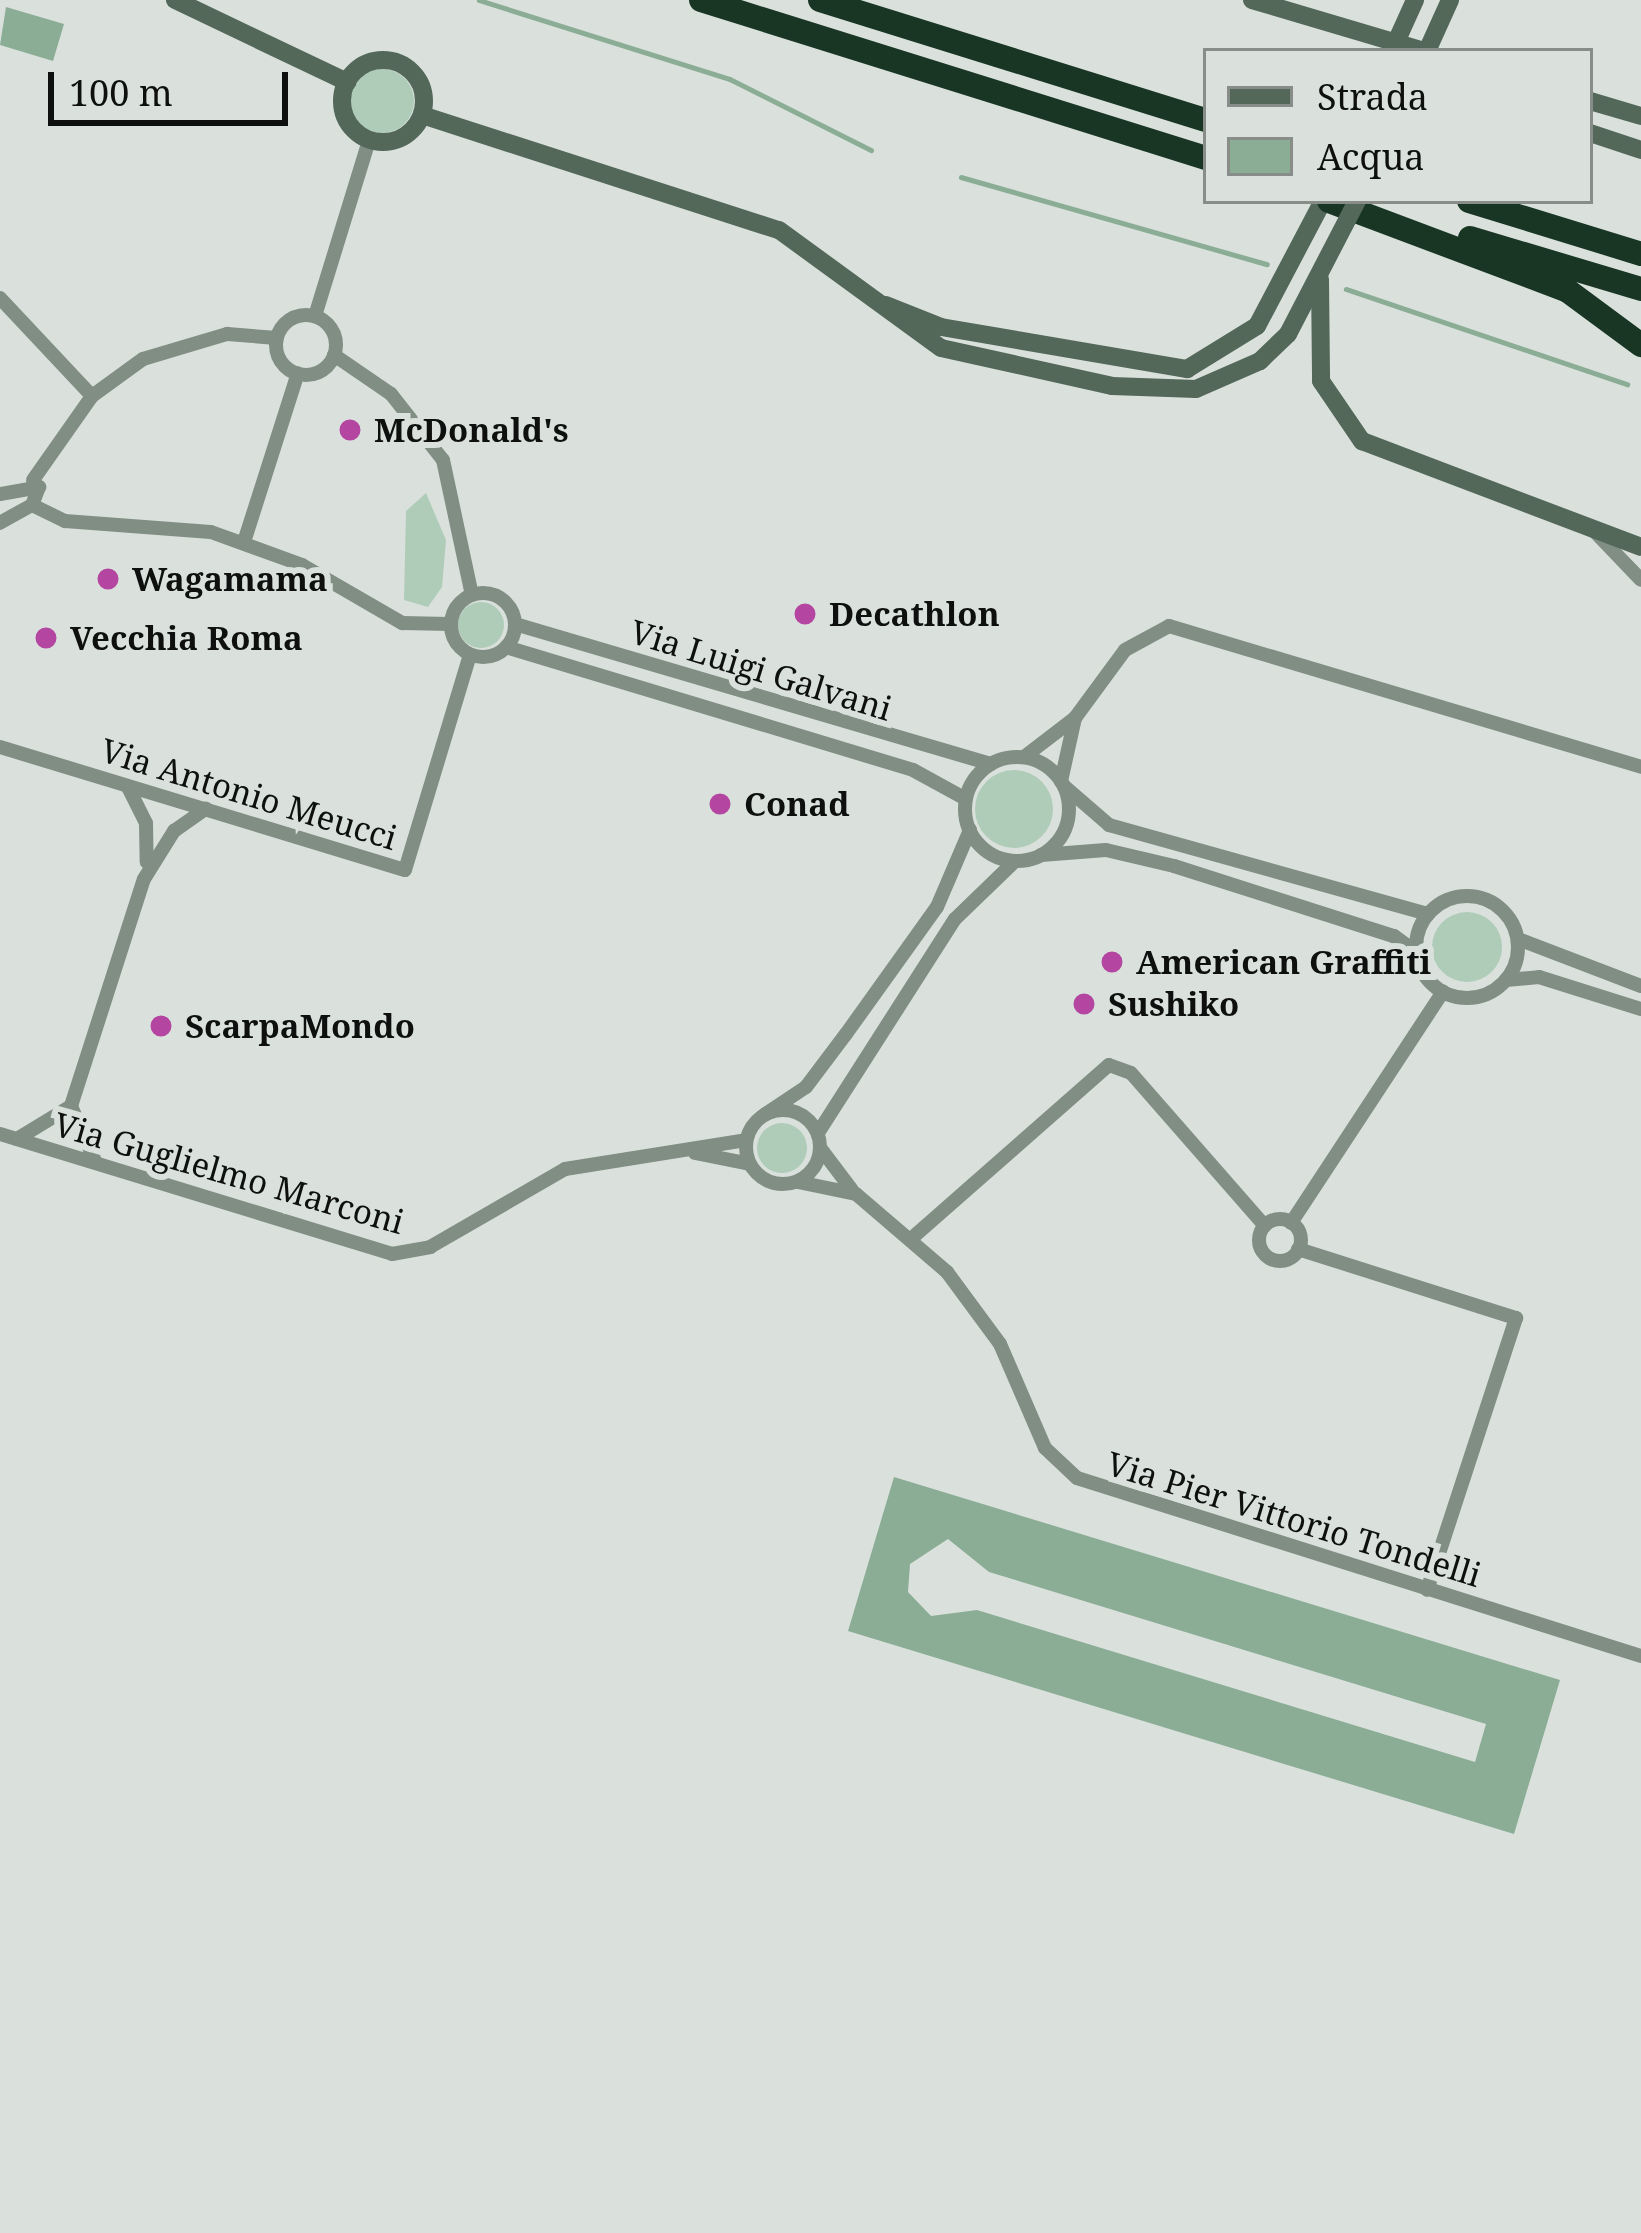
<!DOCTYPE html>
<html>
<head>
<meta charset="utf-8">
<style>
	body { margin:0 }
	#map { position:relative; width:1641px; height:2233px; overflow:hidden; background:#dae1dc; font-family:"Noto Serif",serif }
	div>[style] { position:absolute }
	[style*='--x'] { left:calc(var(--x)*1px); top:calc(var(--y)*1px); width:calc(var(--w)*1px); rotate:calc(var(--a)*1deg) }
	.green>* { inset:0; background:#afccb8 }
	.round { border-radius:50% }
	.water>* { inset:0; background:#8bad96 }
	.stream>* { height:4.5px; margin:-2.25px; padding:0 2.25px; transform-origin:2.25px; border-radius:2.25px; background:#8bad96 }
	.street>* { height:14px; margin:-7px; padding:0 7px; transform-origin:7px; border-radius:7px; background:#808e84 }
	.street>.ring { margin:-7px; padding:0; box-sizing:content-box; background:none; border:14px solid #808e84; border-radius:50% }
	.secondary>* { height:18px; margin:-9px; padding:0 9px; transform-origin:9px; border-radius:9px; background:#536859 }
	.secondary>.ring { margin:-9px; padding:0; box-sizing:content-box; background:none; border:18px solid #536859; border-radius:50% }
	.highway>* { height:24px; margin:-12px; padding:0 12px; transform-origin:12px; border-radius:12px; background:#183623 }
	.secondary-bridge>* { height:18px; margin:-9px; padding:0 9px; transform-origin:9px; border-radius:9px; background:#536859 }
	.dots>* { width:33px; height:33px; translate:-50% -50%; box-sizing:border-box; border:6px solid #dae1dc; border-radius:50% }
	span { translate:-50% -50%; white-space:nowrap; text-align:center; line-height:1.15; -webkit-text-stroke:12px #dae1dc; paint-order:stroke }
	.poi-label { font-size:33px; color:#0d100e; font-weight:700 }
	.left { translate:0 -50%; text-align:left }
	.street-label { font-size:33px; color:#0d100e }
	.legend { position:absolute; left:1203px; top:48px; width:390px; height:156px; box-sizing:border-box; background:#dae1dc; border:3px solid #888d8a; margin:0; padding:15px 21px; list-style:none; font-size:36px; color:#0d100e }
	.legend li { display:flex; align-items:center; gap:24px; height:60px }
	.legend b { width:60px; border:3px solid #888d8a }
	.scale { position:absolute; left:48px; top:72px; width:240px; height:54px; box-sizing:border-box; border:6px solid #0d100e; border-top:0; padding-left:15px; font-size:36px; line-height:42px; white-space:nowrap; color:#0d100e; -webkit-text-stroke:9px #dae1dc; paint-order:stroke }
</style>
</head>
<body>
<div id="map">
	<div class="green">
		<div class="round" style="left:350px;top:69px;width:64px;height:64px"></div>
		<div style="clip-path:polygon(426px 493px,446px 540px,442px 587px,428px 607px,404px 600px,406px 511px)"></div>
		<div class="round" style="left:458px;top:602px;width:46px;height:46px"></div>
		<div class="round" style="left:975px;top:770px;width:78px;height:78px"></div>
		<div class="round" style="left:1432px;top:912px;width:70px;height:70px"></div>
		<div class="round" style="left:757px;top:1123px;width:50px;height:50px"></div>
	</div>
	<div class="water">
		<div style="clip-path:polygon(6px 7px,64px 24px,53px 61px,0 45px)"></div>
		<div style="clip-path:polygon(evenodd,894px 1477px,1560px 1680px,1514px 1834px,848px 1631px,894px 1477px,948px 1539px,989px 1572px,1486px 1724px,1475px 1762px,977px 1610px,931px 1616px,908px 1592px,910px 1564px,948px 1539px)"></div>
	</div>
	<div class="stream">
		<div style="--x:479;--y:0;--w:263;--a:17.5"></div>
		<div style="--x:730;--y:79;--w:158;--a:26.7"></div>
		<div style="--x:961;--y:177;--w:318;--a:15.9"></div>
		<div style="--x:1346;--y:289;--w:297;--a:18.7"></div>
	</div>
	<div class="street">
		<div style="--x:0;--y:298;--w:134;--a:46.8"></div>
		<div class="ring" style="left:276px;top:315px;width:46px;height:46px"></div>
		<div style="--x:315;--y:316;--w:184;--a:-72.9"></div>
		<div style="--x:334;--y:355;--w:69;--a:34.4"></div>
		<div style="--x:391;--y:394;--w:84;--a:51.8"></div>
		<div style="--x:443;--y:460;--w:138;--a:77.9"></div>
		<div style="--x:33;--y:480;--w:103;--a:-54.9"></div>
		<div style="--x:92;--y:396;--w:63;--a:-36"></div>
		<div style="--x:143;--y:359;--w:88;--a:-16.6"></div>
		<div style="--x:227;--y:334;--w:50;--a:4.6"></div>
		<div style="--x:0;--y:494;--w:40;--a:-10"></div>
		<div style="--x:39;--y:487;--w:19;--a:111"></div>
		<div style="--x:32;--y:505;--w:37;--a:151"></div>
		<div style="--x:32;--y:505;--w:37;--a:26"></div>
		<div style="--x:65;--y:521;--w:146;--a:4.3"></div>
		<div style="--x:211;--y:532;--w:97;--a:19.9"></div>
		<div style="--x:302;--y:565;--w:116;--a:30.1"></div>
		<div style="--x:402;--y:623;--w:48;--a:1.2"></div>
		<div style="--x:1595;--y:532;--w:66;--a:46.2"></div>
		<div style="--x:244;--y:542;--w:177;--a:-72.3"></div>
		<div class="ring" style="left:451px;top:593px;width:50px;height:50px"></div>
		<div style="--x:515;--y:624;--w:496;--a:16.4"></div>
		<div style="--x:506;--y:647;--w:425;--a:16.8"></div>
		<div style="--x:913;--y:770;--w:60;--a:28.7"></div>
		<div style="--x:1075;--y:718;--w:84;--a:-53.7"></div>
		<div style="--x:1125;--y:650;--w:50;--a:-28.6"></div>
		<div style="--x:1169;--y:626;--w:493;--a:16.6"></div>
		<div style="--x:0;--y:747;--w:423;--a:16.9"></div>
		<div style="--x:405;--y:870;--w:225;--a:-73.2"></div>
		<div style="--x:1024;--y:757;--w:64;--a:-37.4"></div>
		<div style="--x:1075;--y:718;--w:65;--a:102.5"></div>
		<div class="ring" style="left:965px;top:757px;width:90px;height:90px"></div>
		<div style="--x:1064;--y:786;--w:60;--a:40.9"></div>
		<div style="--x:1109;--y:825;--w:330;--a:15.6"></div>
		<div style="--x:128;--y:787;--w:40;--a:63.4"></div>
		<div style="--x:146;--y:823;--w:39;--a:89"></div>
		<div style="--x:1041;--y:855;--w:65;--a:-4.4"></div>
		<div style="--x:1106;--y:850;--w:70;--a:13.2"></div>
		<div style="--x:1174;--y:866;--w:231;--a:17.7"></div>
		<div style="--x:1394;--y:936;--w:27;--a:36"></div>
		<div class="ring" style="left:1416px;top:896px;width:88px;height:88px"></div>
		<div style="--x:1518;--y:939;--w:132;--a:20.9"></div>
		<div style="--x:1506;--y:980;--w:33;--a:-5"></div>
		<div style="--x:1539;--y:977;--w:107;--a:17.4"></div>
		<div style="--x:71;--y:1106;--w:60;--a:66.4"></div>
		<div class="ring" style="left:746px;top:1110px;width:60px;height:60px"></div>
		<div style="--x:764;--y:1115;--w:50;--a:-33.7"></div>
		<div style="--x:806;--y:1087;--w:66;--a:-53"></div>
		<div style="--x:846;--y:1034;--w:156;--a:-54.4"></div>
		<div style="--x:937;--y:907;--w:84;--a:-66.8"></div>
		<div style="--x:818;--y:1133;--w:254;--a:-57.4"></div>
		<div style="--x:955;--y:919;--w:83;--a:-44"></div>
		<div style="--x:0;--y:1134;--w:410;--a:17"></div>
		<div style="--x:392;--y:1254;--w:39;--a:-10"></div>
		<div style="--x:430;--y:1247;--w:156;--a:-30"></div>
		<div style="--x:565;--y:1169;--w:183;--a:-9.1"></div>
		<div style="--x:17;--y:1139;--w:63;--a:-31.4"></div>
		<div style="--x:71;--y:1106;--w:238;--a:-72.2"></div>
		<div style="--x:144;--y:879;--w:57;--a:-58"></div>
		<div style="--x:174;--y:831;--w:39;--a:-35"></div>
		<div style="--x:821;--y:1149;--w:51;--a:52.9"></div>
		<div style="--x:695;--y:1153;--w:56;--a:11.3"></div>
		<div style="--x:798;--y:1182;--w:59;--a:11.7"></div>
		<div style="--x:856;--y:1194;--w:120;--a:40.6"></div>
		<div style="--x:947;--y:1272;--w:89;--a:53.6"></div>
		<div style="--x:1000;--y:1344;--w:113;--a:66.6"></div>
		<div style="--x:1045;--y:1448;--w:44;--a:43.2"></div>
		<div style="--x:1077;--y:1478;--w:591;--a:17.52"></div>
		<div class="ring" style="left:1259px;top:1219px;width:28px;height:28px"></div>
		<div style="--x:1291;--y:1223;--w:277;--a:-56.7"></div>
		<div style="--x:912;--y:1238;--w:262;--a:-41.3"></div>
		<div style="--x:1109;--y:1065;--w:23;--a:20"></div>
		<div style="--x:1131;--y:1073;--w:203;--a:48.8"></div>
		<div style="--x:1298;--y:1249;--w:229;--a:17.6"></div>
		<div style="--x:1516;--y:1318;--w:286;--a:108.1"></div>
	</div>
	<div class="secondary">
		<div style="--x:175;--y:0;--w:191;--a:25.5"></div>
		<div style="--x:1252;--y:0;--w:179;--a:16.5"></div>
		<div style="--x:1427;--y:51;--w:56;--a:-65.7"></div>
		<div class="ring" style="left:342px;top:60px;width:64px;height:64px"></div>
		<div style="--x:1590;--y:101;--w:53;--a:16.4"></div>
		<div style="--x:422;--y:115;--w:375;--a:17.9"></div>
		<div style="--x:779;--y:230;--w:200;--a:36.1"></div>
		<div style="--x:941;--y:348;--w:175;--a:12.5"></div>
		<div style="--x:1590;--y:133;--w:54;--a:18.4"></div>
		<div style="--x:1320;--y:279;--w:102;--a:89.4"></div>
		<div style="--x:1321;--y:381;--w:73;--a:55.7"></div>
		<div style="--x:1362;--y:441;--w:298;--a:20.8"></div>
		<div style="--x:886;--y:305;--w:59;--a:21.8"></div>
		<div style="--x:941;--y:327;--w:250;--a:9.7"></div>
		<div style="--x:1187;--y:369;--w:82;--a:-31.6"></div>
		<div style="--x:1257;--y:326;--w:141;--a:-62.2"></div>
	</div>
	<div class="highway">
		<div style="--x:701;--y:0;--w:529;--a:17.37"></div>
		<div style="--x:820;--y:0;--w:404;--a:17.3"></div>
		<div style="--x:1329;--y:201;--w:255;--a:20.6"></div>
		<div style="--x:1568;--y:291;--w:91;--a:36.5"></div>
		<div style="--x:1469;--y:201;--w:180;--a:17.1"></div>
		<div style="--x:1470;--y:238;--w:178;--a:16.6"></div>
	</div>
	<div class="secondary-bridge">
		<div style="--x:1392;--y:51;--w:56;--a:-65.7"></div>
		<div style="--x:1112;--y:386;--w:84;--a:2"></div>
		<div style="--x:1196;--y:389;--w:70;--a:-23.6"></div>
		<div style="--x:1260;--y:361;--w:39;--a:-44"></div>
		<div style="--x:1288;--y:334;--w:150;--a:-62.6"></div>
	</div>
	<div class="dots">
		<div style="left:350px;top:430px;background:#b445a1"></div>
		<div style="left:108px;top:579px;background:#b445a1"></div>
		<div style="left:805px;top:614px;background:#b445a1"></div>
		<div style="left:46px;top:638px;background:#b445a1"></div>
		<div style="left:720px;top:804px;background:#b445a1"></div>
		<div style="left:1112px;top:962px;background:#b445a1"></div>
		<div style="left:1084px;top:1004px;background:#b445a1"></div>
		<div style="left:161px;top:1026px;background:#b445a1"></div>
	</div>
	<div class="poi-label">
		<span class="left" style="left:374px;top:430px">McDonald's</span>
		<span class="left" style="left:132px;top:579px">Wagamama</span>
		<span class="left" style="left:829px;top:614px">Decathlon</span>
		<span class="left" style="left:70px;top:638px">Vecchia Roma</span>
		<span class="left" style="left:744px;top:804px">Conad</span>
		<span class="left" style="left:1136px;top:962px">American Graffiti</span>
		<span class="left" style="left:1108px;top:1004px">Sushiko</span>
		<span class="left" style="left:185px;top:1026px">ScarpaMondo</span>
	</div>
	<div class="street-label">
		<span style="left:761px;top:670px;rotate:17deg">Via Luigi Galvani</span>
		<span style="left:249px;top:794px;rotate:17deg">Via Antonio Meucci</span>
		<span style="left:229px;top:1173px;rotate:16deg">Via Guglielmo Marconi</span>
		<span style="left:1294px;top:1519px;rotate:17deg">Via Pier Vittorio Tondelli</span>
	</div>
	<ul class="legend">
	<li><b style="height:15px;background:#536859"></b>Strada</li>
	<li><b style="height:33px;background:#8bad96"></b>Acqua</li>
	</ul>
	<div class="scale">100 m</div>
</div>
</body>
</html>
